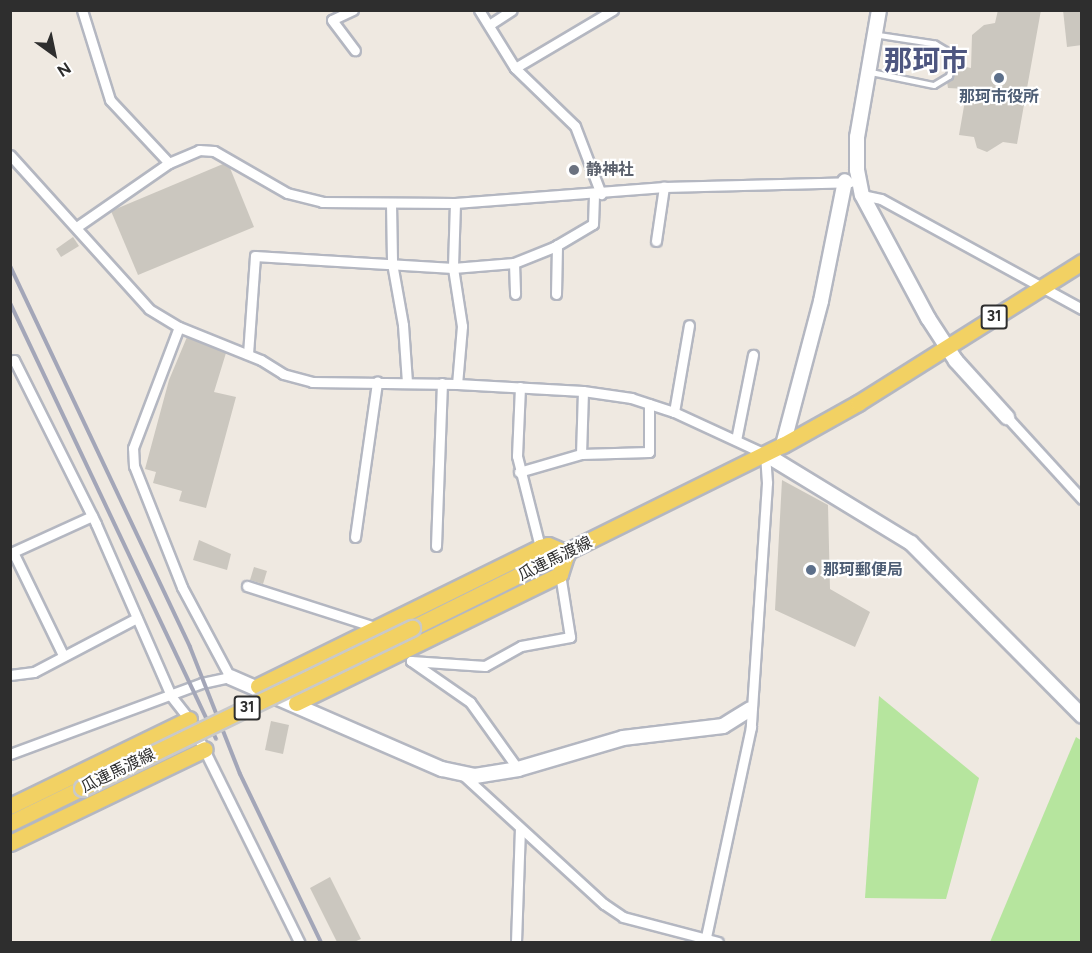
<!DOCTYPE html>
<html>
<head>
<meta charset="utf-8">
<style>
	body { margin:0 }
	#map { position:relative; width:1092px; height:953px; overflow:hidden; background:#efe9e1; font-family:Figtree,"Noto Sans JP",sans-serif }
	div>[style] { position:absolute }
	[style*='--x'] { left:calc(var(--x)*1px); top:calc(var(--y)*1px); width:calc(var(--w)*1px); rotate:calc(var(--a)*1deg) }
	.green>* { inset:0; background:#b6e59e }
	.building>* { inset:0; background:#cbc7bf }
	.roads { filter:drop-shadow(2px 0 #b4b7c1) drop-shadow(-2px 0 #b4b7c1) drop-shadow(0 2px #b4b7c1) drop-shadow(0 -2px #b4b7c1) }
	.lane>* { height:4.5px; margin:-2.25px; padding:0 2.25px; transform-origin:2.25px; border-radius:2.25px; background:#fff }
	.street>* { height:9px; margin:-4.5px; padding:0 4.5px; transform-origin:4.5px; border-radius:4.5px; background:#fff }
	.secondary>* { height:14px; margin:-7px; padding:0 7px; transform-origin:7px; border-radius:7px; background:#fff }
	.primary>* { height:15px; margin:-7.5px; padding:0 7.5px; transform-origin:7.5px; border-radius:7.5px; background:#f2d163 }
	.rail>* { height:4px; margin:-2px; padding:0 2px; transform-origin:2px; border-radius:2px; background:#a3a6b8 }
	.bridges { filter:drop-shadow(2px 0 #c9c9c9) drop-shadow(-2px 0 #c9c9c9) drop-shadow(0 2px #c9c9c9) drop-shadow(0 -2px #c9c9c9) }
	.primary-bridge>* { height:15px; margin:-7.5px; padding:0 7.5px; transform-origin:7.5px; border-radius:7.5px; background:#f2d163 }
	.dots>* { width:16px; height:16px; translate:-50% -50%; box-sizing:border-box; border:3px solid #fff; border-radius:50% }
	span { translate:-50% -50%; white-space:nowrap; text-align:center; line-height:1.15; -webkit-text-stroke:4.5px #fff; paint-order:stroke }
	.shield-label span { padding:2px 4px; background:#fff; border:2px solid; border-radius:4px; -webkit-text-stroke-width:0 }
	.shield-label { font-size:15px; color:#2e2e2e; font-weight:700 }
	.service-label { font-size:16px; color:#4e5e75; font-weight:700 }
	.left { translate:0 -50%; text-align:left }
	.worship-label { font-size:16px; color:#5b616d; font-weight:700 }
	.street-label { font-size:16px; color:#2e2e2e }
	.town-label { font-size:28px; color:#4d5680; font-weight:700 }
	.frame { position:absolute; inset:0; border:12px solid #2e2e2e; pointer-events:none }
	.north { position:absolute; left:24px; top:24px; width:60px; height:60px; -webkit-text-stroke:4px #fff; paint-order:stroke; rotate:147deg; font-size:16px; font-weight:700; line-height:24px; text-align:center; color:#2e2e2e }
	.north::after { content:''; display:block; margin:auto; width:21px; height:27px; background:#2e2e2e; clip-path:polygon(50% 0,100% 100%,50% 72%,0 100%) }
</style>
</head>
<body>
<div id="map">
	<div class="green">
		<div style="clip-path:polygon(879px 696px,979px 778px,946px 899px,865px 898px)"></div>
		<div style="clip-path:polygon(1076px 737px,1082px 741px,1081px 942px,990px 942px)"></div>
	</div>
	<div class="building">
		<div style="clip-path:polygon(998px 10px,1041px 10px,1017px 144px,1003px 142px,987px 152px,977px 148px,974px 137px,959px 135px,967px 89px,948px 88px,947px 82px,953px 78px,956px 65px,971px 68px,972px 35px,984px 25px,995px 23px)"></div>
		<div style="clip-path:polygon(1063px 10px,1082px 10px,1082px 45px,1067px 47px)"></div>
		<div style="clip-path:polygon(223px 164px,230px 168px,254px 227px,138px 275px,111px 211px)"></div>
		<div style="clip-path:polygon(73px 237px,79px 246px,61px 257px,56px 249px)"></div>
		<div style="clip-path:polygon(187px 337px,226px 353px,214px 392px,236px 397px,206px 508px,179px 501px,182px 491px,153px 483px,156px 472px,145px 469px,169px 380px)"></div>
		<div style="clip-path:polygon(782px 480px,828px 505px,830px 589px,870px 612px,855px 647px,775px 610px)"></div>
		<div style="clip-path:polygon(199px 540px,231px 554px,227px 570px,193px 560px)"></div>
		<div style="clip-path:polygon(254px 567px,267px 571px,263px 584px,250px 580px)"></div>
		<div style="clip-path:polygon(271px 721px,289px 725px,283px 754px,265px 750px)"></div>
		<div style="clip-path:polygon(330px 877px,361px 939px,354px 942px,337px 942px,310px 888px)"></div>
	</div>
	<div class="roads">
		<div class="lane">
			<div style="--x:871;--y:72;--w:64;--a:11.7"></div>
			<div style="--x:934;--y:85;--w:17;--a:-31"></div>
			<div style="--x:949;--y:76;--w:12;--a:-76"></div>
			<div style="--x:952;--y:64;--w:11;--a:-100"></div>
			<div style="--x:950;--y:53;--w:17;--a:-149"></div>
			<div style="--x:935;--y:44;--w:60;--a:-171.3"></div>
		</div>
		<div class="street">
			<div style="--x:82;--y:10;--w:94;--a:72.7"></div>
			<div style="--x:110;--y:100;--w:86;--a:46.9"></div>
			<div style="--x:353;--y:10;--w:23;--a:155"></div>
			<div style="--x:332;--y:20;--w:38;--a:53"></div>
			<div style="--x:479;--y:10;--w:68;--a:58.2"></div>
			<div style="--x:515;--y:68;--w:83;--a:44"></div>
			<div style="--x:575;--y:126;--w:73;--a:69.1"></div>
			<div style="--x:489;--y:25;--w:27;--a:-33"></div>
			<div style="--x:515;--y:68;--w:114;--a:-30.6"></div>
			<div style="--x:10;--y:155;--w:207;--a:47.9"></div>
			<div style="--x:149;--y:309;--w:35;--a:31"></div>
			<div style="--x:179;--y:327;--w:88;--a:21.9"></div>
			<div style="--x:261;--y:360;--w:26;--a:32"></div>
			<div style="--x:283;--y:374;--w:30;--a:15"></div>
			<div style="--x:312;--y:382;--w:145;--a:0.8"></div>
			<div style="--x:457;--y:384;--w:126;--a:3.2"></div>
			<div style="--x:583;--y:391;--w:49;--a:8.3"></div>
			<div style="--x:631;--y:398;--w:45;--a:18"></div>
			<div style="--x:674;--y:412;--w:100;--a:24.8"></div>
			<div style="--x:765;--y:454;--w:29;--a:86"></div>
			<div style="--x:767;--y:483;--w:245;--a:93.8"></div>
			<div style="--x:751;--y:727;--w:220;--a:102.1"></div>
			<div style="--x:862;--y:195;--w:19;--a:12"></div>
			<div style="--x:881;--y:199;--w:229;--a:28.7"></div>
			<div style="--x:391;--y:203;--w:60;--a:89"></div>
			<div style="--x:392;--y:263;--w:63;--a:79.9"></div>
			<div style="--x:403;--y:325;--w:57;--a:86"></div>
			<div style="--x:455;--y:203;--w:65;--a:91.8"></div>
			<div style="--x:453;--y:268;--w:61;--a:-4.7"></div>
			<div style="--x:514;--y:263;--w:43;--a:-21.8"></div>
			<div style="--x:554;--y:247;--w:45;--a:-30.5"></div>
			<div style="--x:593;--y:224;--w:30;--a:-88"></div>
			<div style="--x:78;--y:226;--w:111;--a:-34.7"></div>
			<div style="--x:169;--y:163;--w:33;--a:-23"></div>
			<div style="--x:199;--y:150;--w:15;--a:4"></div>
			<div style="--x:214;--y:151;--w:84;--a:29.9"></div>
			<div style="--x:287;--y:193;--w:36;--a:14"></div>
			<div style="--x:322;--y:202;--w:133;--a:0.4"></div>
			<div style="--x:455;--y:203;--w:210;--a:-4.4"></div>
			<div style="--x:664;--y:187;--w:186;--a:-1.5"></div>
			<div style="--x:656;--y:241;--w:55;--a:-81.6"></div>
			<div style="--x:514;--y:263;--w:31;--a:88"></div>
			<div style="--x:556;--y:294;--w:49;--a:-88.8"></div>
			<div style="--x:248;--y:354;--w:98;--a:-85.9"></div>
			<div style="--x:255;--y:256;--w:198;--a:3.5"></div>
			<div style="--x:453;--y:268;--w:59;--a:81.2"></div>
			<div style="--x:462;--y:326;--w:58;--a:94.9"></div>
			<div style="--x:10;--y:361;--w:4;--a:-14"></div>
			<div style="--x:14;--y:360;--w:183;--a:63.4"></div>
			<div style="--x:96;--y:524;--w:188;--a:66.4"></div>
			<div style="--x:171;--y:696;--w:29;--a:52"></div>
			<div style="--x:189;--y:719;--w:249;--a:63.7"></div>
			<div style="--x:520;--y:387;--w:69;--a:92.5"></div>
			<div style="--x:517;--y:456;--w:94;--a:75.8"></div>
			<div style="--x:583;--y:391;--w:63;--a:91.8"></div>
			<div style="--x:581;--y:454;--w:68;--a:-1.7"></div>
			<div style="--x:649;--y:452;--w:48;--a:-90"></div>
			<div style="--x:674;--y:412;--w:88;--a:-80.2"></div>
			<div style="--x:1007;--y:417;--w:111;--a:47.6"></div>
			<div style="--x:736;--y:440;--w:87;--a:-78.7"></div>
			<div style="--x:519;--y:472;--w:65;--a:-16.2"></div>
			<div style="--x:355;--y:537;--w:157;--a:-81.9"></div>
			<div style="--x:436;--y:546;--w:163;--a:-87.9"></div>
			<div style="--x:247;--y:586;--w:134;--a:17.8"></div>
			<div style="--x:63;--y:655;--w:114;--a:-115.9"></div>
			<div style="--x:13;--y:552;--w:87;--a:-24.5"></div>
			<div style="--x:10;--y:675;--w:24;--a:-7"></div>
			<div style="--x:34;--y:672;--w:116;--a:-27.7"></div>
			<div style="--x:10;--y:754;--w:205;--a:-20.3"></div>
			<div style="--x:202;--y:683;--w:29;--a:-12"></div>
			<div style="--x:230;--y:677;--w:102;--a:-118.1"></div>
			<div style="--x:182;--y:587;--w:130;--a:-111.6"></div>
			<div style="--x:134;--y:466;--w:18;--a:-93"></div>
			<div style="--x:133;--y:448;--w:129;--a:-69.2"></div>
			<div style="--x:518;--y:769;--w:82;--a:-125.6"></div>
			<div style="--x:470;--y:702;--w:72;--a:-145.2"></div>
			<div style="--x:411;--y:661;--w:74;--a:3.9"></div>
			<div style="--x:485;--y:666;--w:41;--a:-29.1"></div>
			<div style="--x:521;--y:646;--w:50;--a:-10.4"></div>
			<div style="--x:570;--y:637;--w:64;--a:-99"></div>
			<div style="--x:463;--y:775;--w:191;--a:42.5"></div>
			<div style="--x:604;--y:904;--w:23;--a:34"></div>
			<div style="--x:623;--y:917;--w:98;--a:14.7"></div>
			<div style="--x:516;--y:942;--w:113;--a:-88"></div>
		</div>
		<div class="secondary">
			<div style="--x:879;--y:10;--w:129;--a:99.8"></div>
			<div style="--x:857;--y:137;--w:33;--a:90"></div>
			<div style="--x:857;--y:170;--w:25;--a:79"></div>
			<div style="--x:862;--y:195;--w:140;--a:61.8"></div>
			<div style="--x:928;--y:318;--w:51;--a:56.9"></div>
			<div style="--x:956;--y:361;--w:76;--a:47.7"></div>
			<div style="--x:783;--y:445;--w:149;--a:-75.2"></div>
			<div style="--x:821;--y:301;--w:122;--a:-78.7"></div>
			<div style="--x:765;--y:454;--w:171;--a:31.4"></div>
			<div style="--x:911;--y:543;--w:243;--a:45.3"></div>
			<div style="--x:230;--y:677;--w:231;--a:23.5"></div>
			<div style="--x:442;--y:769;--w:34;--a:12"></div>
			<div style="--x:475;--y:776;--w:44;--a:-9.2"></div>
			<div style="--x:518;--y:769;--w:109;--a:-16.4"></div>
			<div style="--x:623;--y:738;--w:101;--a:-6.8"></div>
			<div style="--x:723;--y:726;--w:31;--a:-32"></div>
		</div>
		<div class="primary">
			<div style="--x:412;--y:628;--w:414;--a:-26.3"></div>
			<div style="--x:783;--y:445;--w:86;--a:-29.2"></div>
			<div style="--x:858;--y:403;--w:265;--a:-32.2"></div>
			<div style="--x:258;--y:686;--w:314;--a:-26.2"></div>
			<div style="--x:540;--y:547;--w:8;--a:-14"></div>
			<div style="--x:548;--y:545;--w:21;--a:23"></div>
			<div style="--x:296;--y:703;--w:294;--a:-26"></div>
			<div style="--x:560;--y:574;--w:22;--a:-72"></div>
			<div style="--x:10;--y:806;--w:199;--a:-25.9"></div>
			<div style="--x:10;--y:823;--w:80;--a:-25.9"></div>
			<div style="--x:10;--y:843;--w:216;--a:-25.7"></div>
		</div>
	</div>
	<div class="rail">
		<div style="--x:10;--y:266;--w:421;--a:64.7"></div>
		<div style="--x:190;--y:647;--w:136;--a:68.5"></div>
		<div style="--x:240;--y:774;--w:187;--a:64.3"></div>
		<div style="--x:10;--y:303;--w:482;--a:64.7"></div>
	</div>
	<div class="bridges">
		<div class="primary-bridge">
			<div style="--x:82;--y:788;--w:367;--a:-25.9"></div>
		</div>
	</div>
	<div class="dots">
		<div style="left:999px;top:78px;background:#5c6f8a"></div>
		<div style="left:574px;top:170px;background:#6b7280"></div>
		<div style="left:811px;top:570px;background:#5c6f8a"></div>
	</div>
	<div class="shield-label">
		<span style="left:994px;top:317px">31</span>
		<span style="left:247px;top:708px">31</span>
	</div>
	<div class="service-label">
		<span style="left:999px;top:97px">那珂市役所</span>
		<span class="left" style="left:823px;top:570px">那珂郵便局</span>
	</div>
	<div class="worship-label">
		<span class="left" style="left:586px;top:170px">静神社</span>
	</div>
	<div class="street-label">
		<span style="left:555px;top:559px;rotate:-26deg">瓜連馬渡線</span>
		<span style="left:118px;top:771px;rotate:-26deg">瓜連馬渡線</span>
	</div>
	<div class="town-label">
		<span style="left:926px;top:60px">那珂市</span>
	</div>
	<div class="frame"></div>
	<div class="north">N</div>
</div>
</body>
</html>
